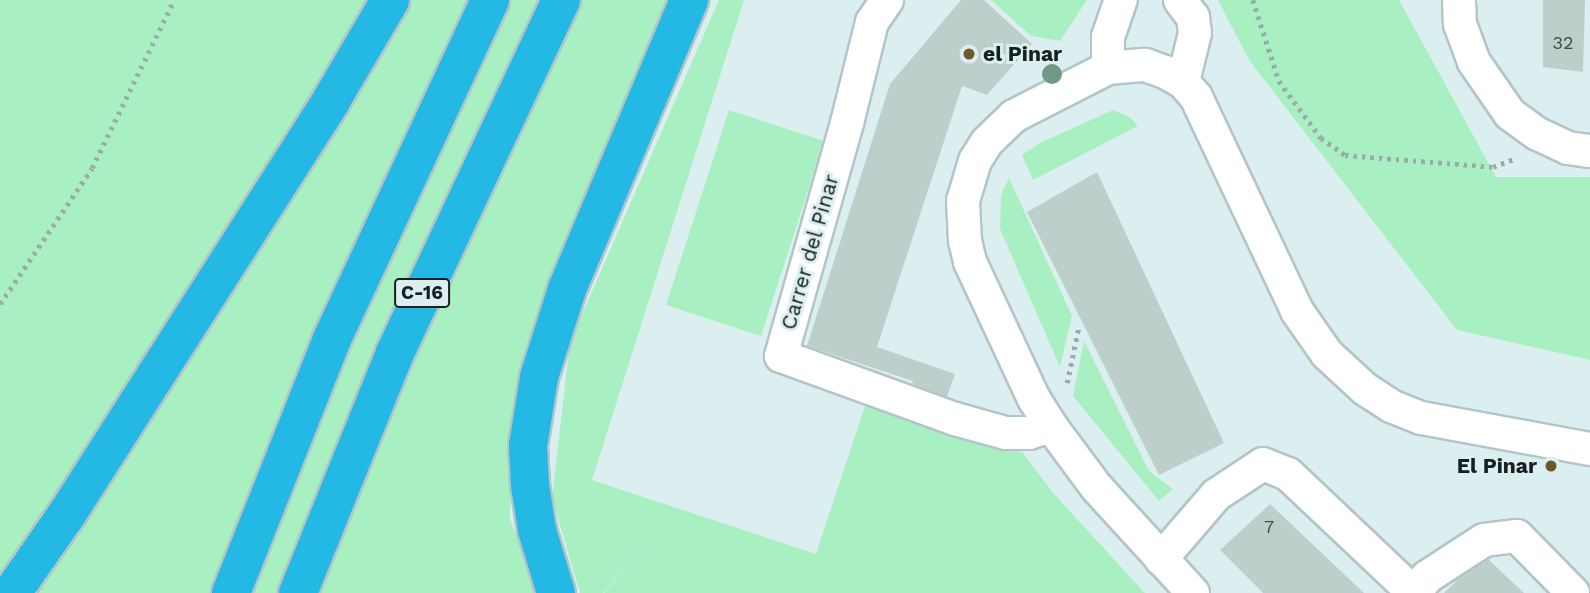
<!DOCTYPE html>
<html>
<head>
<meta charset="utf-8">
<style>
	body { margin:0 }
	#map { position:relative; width:1590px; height:593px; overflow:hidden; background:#dceff0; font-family:"Work Sans",sans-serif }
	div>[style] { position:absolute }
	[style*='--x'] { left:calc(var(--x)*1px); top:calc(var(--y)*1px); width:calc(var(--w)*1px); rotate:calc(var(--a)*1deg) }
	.green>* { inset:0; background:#a8f0c1 }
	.building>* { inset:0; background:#bdcfca }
	.path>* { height:4.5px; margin-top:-2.25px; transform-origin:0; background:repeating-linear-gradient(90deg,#9baaab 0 3.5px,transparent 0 8.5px) }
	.roads { filter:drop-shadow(2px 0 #b3c5c7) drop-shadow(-2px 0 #b3c5c7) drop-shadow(0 2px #b3c5c7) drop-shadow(0 -2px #b3c5c7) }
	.minor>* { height:32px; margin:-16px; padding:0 16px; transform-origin:16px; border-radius:16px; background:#fff }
	.motorway>* { height:38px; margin:-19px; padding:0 19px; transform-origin:19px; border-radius:19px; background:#24b8e4 }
	.trees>* { width:20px; height:20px; margin:-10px; border-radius:50%; background:#719988 }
	.dots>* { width:19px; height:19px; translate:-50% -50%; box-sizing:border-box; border:4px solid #dceff0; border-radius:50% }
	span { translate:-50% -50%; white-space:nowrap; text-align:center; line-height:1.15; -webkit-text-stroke:6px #dceff0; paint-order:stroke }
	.number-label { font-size:18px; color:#414b4a }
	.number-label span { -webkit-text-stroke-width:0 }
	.shield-label span { padding:2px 5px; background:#dceff0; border:2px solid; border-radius:5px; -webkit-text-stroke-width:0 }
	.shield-label { font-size:19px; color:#181f1f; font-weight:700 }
	.poi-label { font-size:21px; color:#181f1f; font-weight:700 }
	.left { translate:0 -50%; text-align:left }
	.right { translate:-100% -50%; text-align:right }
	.street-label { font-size:21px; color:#181f1f }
</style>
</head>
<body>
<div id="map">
	<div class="green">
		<div style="clip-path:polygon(0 0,711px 0,651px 50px,585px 202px,518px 385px,511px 443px,510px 520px,544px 593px,0 593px)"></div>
		<div style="clip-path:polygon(719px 0,744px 0,592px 480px,816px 554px,867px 400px,1023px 453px,1054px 494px,1145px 593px,604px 593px,661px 530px,603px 593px,580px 593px,552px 498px,570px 342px)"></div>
		<div style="clip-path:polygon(991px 0,1087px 0,1060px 41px,1031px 36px)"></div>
		<div style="clip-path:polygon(1218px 0,1399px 0,1496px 177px,1590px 177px,1590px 360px,1457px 330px,1249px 60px)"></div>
		<div style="clip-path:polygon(729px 110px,824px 141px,761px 336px,666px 305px)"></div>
		<div style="clip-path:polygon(1113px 110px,1130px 117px,1138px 126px,1033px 180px,1022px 155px,1040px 143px)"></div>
		<div style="clip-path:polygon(1009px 178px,1072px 316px,1060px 367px,1000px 229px,1001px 195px)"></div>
		<div style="clip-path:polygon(1084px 341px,1149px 471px,1173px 489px,1159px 501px,1073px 396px)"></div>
	</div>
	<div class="building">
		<div style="clip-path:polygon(961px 0,984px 0,1032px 44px,987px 95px,962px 86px,877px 347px,955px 374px,947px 397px,912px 384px,913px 381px,807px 346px,890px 84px)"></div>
		<div style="clip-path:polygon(1543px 0,1585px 0,1583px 72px,1543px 67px)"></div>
		<div style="clip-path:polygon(1097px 172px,1224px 443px,1159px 475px,1027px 212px)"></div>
		<div style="clip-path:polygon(1270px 504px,1364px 593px,1263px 593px,1220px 550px)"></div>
		<div style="clip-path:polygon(1488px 559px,1524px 593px,1444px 593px,1458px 579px)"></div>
	</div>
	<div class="path">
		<div style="--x:1253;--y:0;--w:85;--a:72.2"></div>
		<div style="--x:1279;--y:81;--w:71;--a:53.6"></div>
		<div style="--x:1321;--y:138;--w:29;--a:35"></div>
		<div style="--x:1345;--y:155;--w:148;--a:4.6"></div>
		<div style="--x:1493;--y:167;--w:22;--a:-21"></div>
		<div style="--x:0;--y:304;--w:164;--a:-55.9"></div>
		<div style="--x:92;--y:168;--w:187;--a:-64"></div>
		<div style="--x:1067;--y:383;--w:59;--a:-78.3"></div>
	</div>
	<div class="roads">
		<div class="minor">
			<div style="--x:887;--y:0;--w:27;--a:124"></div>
			<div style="--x:872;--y:22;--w:104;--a:103.9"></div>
			<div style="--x:847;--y:123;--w:242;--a:105.8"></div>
			<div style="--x:781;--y:356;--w:185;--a:19.9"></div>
			<div style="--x:955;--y:419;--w:53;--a:15.4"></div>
			<div style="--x:1006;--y:433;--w:23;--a:0"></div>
			<div style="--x:1029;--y:433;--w:23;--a:-18"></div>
			<div style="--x:1180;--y:0;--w:21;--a:53"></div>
			<div style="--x:1193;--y:17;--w:16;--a:83"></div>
			<div style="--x:1195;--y:33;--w:50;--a:103.8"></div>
			<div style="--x:1459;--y:0;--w:24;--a:88"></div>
			<div style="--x:1460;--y:24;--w:40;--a:69.8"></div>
			<div style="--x:1474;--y:62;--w:63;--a:55.3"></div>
			<div style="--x:1510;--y:114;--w:34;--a:36"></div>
			<div style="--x:1538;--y:134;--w:33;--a:25"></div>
			<div style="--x:1568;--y:148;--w:22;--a:8"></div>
			<div style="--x:1108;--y:68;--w:31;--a:-90"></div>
			<div style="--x:1108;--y:37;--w:39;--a:-71"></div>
			<div style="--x:1161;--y:559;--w:84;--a:-49.3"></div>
			<div style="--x:1216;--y:495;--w:56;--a:-33.4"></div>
			<div style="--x:1263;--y:464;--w:27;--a:22"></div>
			<div style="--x:1288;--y:474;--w:173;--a:43.4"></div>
			<div style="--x:1193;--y:593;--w:142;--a:-132.4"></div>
			<div style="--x:1097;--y:488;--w:77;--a:-126.6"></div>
			<div style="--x:1051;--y:426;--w:32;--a:-122"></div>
			<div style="--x:1034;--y:399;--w:151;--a:-115"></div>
			<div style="--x:970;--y:262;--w:22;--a:-103"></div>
			<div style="--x:965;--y:241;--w:40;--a:-92.9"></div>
			<div style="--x:963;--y:201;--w:42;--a:-73.3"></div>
			<div style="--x:975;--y:161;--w:22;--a:-58"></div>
			<div style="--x:987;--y:142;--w:37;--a:-44"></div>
			<div style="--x:1014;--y:116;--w:106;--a:-27.1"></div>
			<div style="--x:1108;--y:68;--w:37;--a:-5"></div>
			<div style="--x:1145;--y:65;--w:21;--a:19"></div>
			<div style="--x:1165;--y:72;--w:21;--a:29"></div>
			<div style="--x:1183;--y:82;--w:20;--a:49"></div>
			<div style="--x:1196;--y:97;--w:237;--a:64.7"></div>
			<div style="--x:1297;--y:311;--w:52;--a:55.1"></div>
			<div style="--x:1327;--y:354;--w:52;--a:42.6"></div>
			<div style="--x:1365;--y:389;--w:31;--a:33"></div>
			<div style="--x:1391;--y:406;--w:32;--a:22"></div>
			<div style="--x:1421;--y:418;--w:172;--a:10.4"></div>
			<div style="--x:1415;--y:593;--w:20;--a:-53"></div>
			<div style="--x:1427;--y:577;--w:68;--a:-33"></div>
			<div style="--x:1484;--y:540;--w:33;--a:-7"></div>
			<div style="--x:1517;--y:536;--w:80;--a:45.5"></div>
		</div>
		<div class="motorway">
			<div style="--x:12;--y:593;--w:96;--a:-55.2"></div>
			<div style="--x:67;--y:514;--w:492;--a:-57.4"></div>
			<div style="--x:332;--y:99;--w:115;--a:-59.6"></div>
			<div style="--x:231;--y:593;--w:273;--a:-68.3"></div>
			<div style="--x:332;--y:339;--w:374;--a:-65"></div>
			<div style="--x:298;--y:593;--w:259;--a:-68"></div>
			<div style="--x:395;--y:353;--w:390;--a:-64.8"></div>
			<div style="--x:556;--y:593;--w:66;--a:-106.8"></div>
			<div style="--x:537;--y:530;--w:46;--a:-98.8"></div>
			<div style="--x:530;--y:485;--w:39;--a:-93"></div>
			<div style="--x:528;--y:446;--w:70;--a:-80.9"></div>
			<div style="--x:539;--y:377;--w:92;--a:-72.3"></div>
			<div style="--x:567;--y:289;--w:314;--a:-67.1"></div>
		</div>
	</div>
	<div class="trees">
		<div style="left:1052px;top:74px"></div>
	</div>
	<div class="dots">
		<div style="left:969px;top:54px;background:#6e5a29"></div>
		<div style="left:1551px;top:466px;background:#6e5a29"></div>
	</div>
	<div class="number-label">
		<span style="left:1563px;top:43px">32</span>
		<span style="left:1269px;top:527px">7</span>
	</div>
	<div class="shield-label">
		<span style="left:422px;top:293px">C-16</span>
	</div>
	<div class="poi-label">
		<span class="left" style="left:983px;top:54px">el Pinar</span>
		<span class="right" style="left:1537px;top:466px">El Pinar</span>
	</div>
	<div class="street-label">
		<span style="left:810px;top:252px;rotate:-74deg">Carrer del Pinar</span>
	</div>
</div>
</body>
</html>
